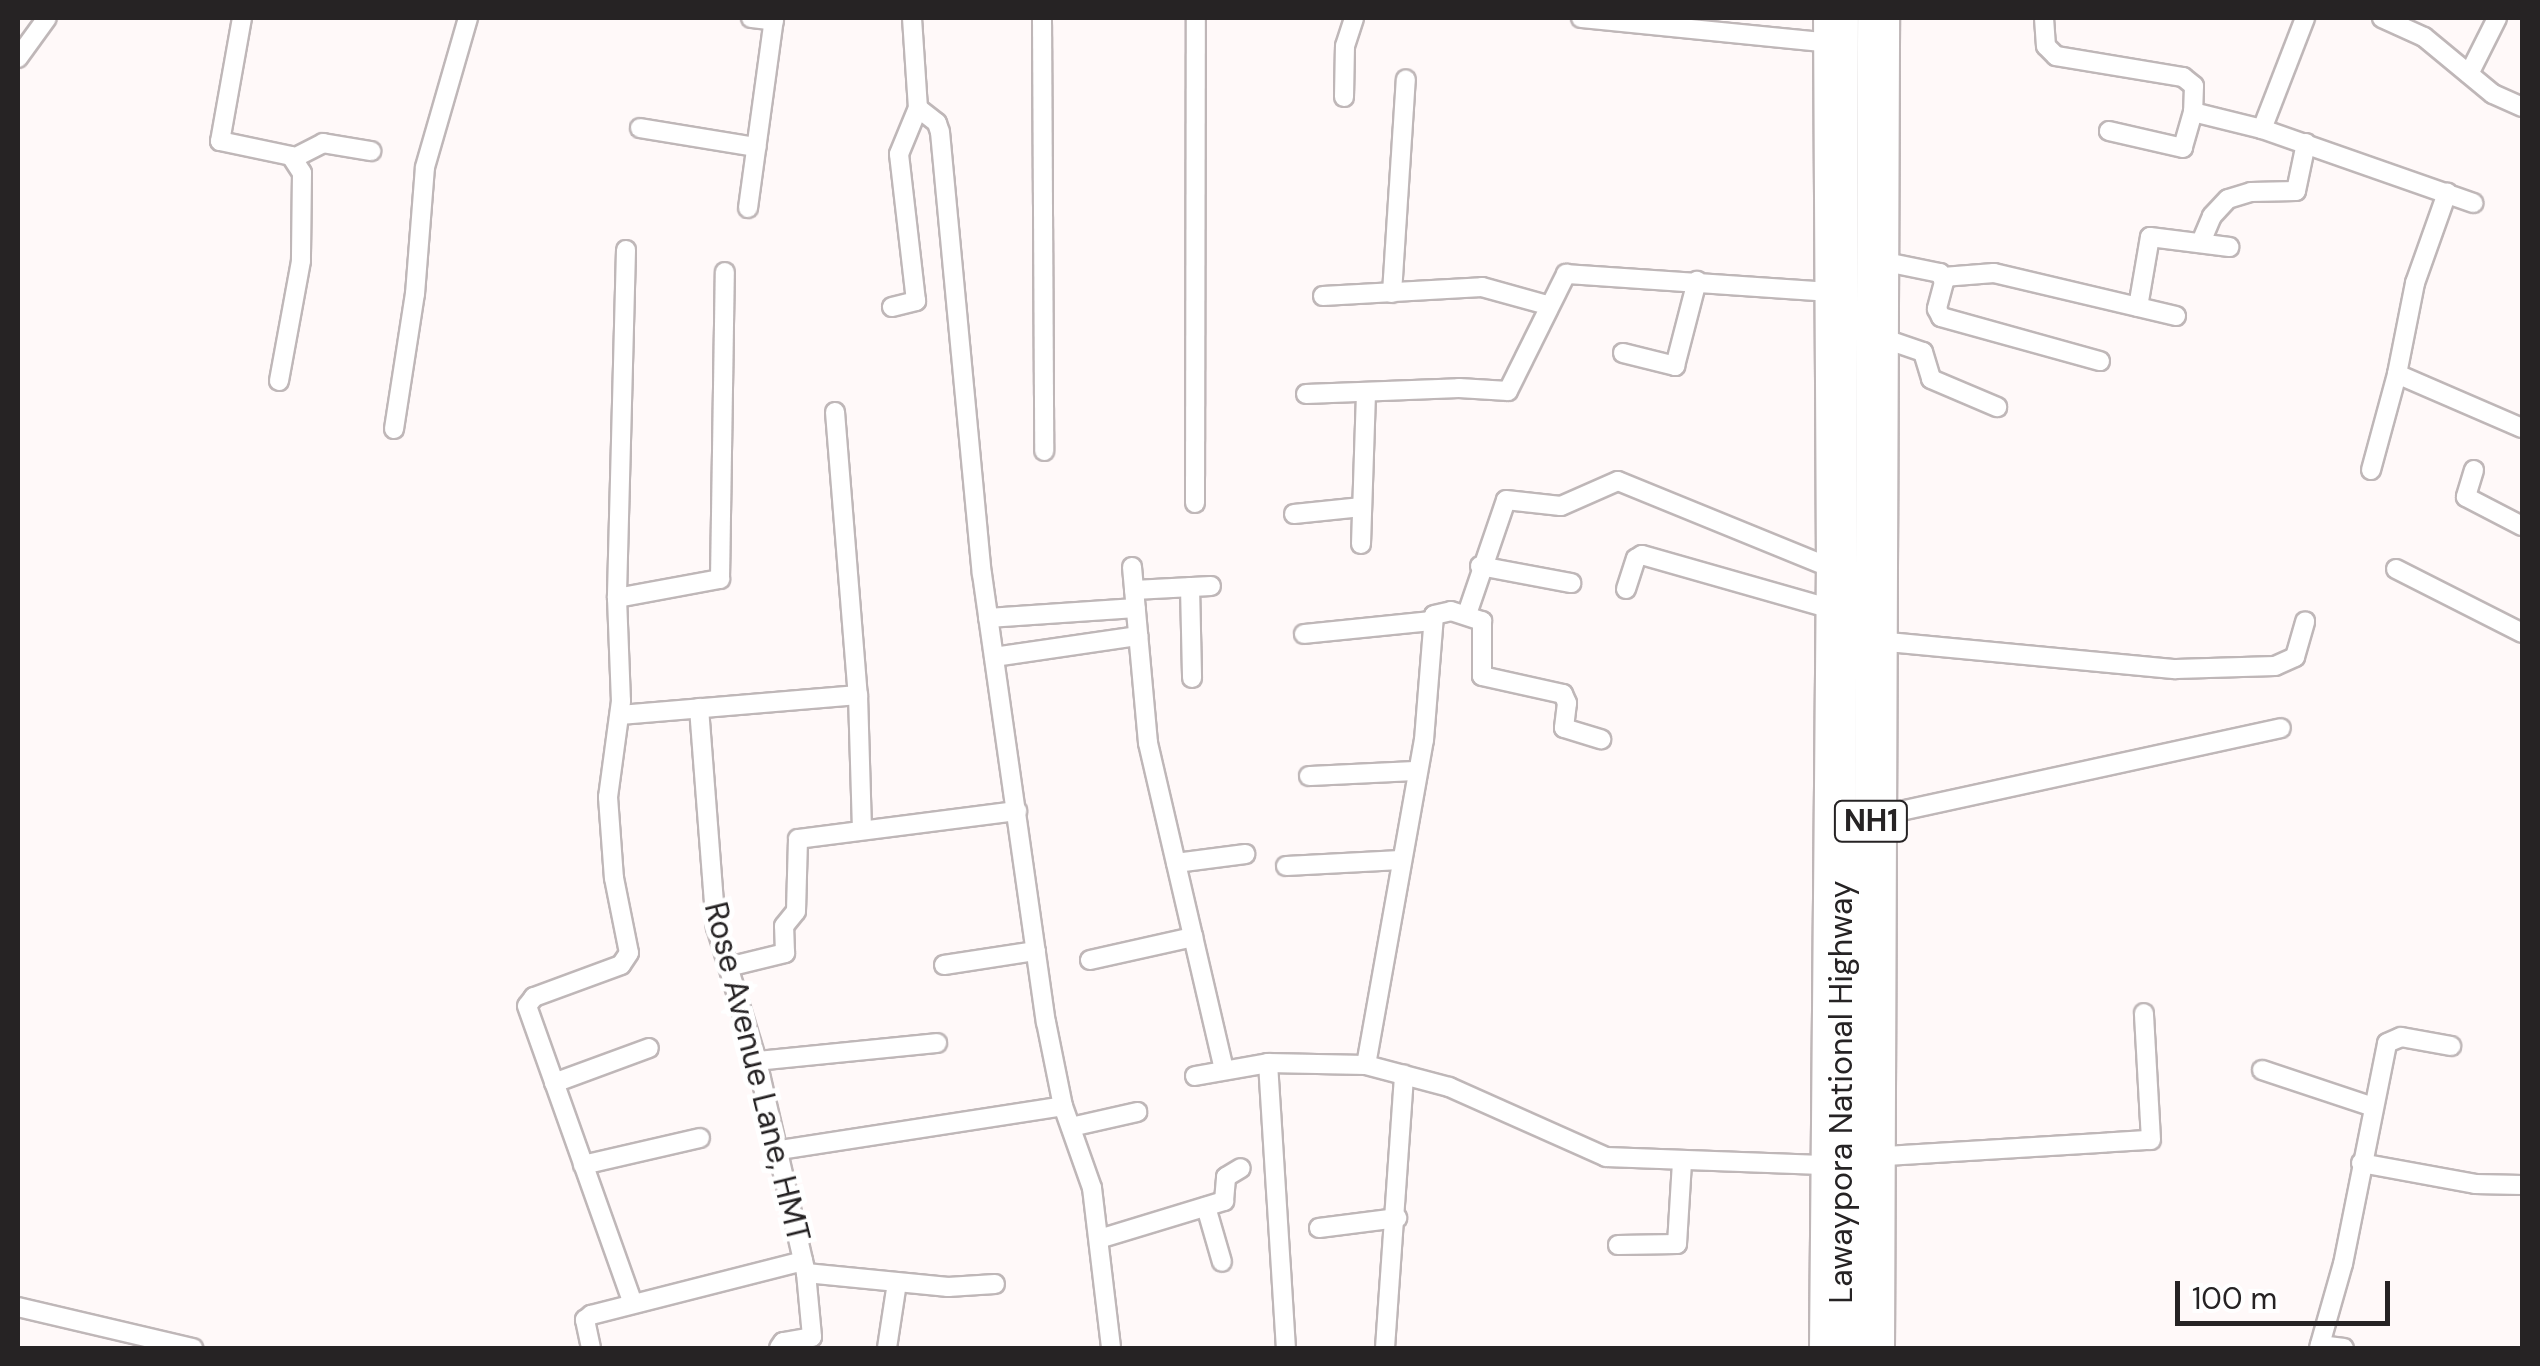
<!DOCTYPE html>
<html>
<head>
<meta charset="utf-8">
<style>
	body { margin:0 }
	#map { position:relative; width:2540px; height:1366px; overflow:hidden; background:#fff9f9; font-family:"DM Sans",sans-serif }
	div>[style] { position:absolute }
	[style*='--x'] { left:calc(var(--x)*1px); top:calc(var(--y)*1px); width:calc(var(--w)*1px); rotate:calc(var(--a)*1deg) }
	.roads { filter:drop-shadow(2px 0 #bfb7b8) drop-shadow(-2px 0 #bfb7b8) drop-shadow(0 2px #bfb7b8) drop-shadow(0 -2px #bfb7b8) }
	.minor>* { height:18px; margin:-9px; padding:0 9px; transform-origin:9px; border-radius:9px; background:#fff }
	.highway>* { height:28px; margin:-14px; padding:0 14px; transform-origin:14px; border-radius:14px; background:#fff }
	span { translate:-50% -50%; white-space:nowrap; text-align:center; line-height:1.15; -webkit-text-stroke:10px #fff; paint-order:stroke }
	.shield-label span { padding:2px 8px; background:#fff; border:2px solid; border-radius:8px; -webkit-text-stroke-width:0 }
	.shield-label { font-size:30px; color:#262324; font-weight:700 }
	.street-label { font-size:32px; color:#262324 }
	.frame { position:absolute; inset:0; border:20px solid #262324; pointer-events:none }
	.scale { position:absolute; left:2175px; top:1281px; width:215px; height:45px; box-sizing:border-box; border:5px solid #262324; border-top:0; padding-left:12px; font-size:30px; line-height:35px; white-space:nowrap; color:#262324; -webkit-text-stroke:8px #fff; paint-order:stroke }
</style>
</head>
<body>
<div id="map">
	<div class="roads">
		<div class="minor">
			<div style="--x:242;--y:18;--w:125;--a:100.1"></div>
			<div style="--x:220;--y:141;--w:73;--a:11.9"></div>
			<div style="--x:291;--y:156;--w:20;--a:57"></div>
			<div style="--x:302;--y:173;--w:88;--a:90.7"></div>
			<div style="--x:301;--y:261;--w:122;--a:100.4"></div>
			<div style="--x:751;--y:18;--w:23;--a:7"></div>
			<div style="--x:912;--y:18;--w:90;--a:86.2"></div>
			<div style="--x:918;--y:108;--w:24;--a:38"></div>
			<div style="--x:937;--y:123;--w:9;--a:72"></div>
			<div style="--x:940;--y:132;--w:444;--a:84.6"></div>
			<div style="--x:982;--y:574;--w:453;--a:81.9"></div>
			<div style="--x:1046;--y:1022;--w:86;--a:78.6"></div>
			<div style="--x:1063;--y:1106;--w:87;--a:70.5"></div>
			<div style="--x:1092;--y:1188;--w:161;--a:83.2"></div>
			<div style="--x:1042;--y:18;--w:433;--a:89.7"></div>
			<div style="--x:1581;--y:18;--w:243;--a:5.7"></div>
			<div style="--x:2044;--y:18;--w:28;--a:86"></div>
			<div style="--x:2046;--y:46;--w:14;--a:45"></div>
			<div style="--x:2056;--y:56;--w:129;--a:9.4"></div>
			<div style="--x:2183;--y:77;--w:14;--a:39"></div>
			<div style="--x:2194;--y:86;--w:26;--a:92"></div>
			<div style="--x:2193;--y:112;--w:37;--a:106"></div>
			<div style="--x:2183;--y:148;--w:76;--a:-167.1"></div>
			<div style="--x:2382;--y:18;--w:46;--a:24.3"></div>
			<div style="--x:2424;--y:37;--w:89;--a:39.6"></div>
			<div style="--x:2493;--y:94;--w:32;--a:24"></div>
			<div style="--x:18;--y:58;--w:49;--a:-54.1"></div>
			<div style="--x:2469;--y:74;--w:63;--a:-63.4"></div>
			<div style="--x:1344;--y:97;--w:51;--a:-88.9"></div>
			<div style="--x:1345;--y:46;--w:29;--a:-72"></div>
			<div style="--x:2193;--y:112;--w:71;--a:13.8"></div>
			<div style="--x:2262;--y:129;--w:224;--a:19.3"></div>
			<div style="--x:640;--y:128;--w:118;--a:9.3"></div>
			<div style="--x:2262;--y:129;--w:119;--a:-68.8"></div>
			<div style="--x:294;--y:158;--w:33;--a:-27"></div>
			<div style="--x:323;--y:143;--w:49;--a:9.5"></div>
			<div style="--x:748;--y:208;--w:192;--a:-82.2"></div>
			<div style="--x:2201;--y:242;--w:28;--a:-67"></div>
			<div style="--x:2212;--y:216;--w:23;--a:-47"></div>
			<div style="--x:2228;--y:199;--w:24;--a:-17"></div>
			<div style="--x:2251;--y:192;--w:45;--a:-1.3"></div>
			<div style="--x:2296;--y:191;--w:49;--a:-78.2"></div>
			<div style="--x:626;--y:250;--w:348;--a:91.5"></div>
			<div style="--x:617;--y:598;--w:103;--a:87.8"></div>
			<div style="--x:621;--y:701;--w:97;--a:97.7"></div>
			<div style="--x:608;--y:797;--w:81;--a:85.8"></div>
			<div style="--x:614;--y:878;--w:76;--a:78.7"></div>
			<div style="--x:629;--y:953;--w:14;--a:124"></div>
			<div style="--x:621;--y:965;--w:93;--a:159.8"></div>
			<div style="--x:534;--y:997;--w:11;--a:128"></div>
			<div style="--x:527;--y:1006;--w:313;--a:70.4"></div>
			<div style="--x:1881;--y:261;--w:60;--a:11.5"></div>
			<div style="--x:1940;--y:273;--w:10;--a:66"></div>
			<div style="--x:1944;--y:282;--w:28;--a:105"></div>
			<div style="--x:1937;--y:309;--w:9;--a:63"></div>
			<div style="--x:1941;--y:317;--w:165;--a:15.5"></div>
			<div style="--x:1943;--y:277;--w:51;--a:-4.5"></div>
			<div style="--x:1994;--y:273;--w:187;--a:13.3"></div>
			<div style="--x:1392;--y:293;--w:214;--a:-86.3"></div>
			<div style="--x:1323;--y:296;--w:159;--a:-3.2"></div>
			<div style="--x:1482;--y:287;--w:67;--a:15.5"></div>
			<div style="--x:892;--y:307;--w:25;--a:-14"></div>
			<div style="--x:916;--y:301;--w:148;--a:-96.6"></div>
			<div style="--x:899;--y:154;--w:50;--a:-67.6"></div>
			<div style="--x:2138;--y:307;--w:71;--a:-80.3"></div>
			<div style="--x:2150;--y:237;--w:80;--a:7.2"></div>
			<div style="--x:1888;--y:340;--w:37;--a:19"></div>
			<div style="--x:1923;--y:352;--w:28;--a:73"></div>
			<div style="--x:1931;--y:379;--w:72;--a:23"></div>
			<div style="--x:1623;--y:353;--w:54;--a:14"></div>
			<div style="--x:1675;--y:366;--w:88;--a:-75.5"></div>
			<div style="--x:2397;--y:374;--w:136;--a:23.4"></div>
			<div style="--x:1306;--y:394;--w:153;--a:-2.2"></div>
			<div style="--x:1459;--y:388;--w:49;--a:3.5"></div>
			<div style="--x:1508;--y:391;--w:131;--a:-63.6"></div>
			<div style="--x:1566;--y:274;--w:267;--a:3.9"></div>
			<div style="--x:835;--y:412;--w:284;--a:85.4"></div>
			<div style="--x:858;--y:695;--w:133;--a:88.3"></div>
			<div style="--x:394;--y:429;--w:137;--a:-81.2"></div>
			<div style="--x:415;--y:294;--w:127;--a:-85.5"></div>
			<div style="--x:425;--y:167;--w:155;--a:-73.9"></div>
			<div style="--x:2371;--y:470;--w:99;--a:-74.8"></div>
			<div style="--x:2397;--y:374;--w:93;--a:-78.8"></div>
			<div style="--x:2415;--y:283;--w:96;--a:-70.4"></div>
			<div style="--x:2474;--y:470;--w:28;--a:107"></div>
			<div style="--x:2466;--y:497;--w:63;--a:27.4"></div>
			<div style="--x:1195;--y:503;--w:485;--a:-89.9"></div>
			<div style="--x:1294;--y:514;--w:68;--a:-5.9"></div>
			<div style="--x:1361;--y:544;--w:152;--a:-88.1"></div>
			<div style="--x:1480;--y:566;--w:93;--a:10.6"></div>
			<div style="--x:1132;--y:567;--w:177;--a:84.8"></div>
			<div style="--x:1148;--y:743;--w:335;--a:76.9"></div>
			<div style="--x:2396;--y:569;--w:141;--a:26.9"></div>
			<div style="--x:1190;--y:587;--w:91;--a:88.7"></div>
			<div style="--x:1626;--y:589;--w:32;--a:-72"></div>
			<div style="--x:1636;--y:559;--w:7;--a:-34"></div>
			<div style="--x:1642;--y:555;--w:189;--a:15.9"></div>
			<div style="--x:1134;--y:590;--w:77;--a:-3"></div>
			<div style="--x:617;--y:598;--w:105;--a:-10.5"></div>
			<div style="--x:720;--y:579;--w:307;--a:-89.1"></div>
			<div style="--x:1467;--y:614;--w:120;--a:-71.1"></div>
			<div style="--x:1506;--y:500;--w:55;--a:6.2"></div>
			<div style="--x:1561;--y:506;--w:62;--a:-23.7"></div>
			<div style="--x:1618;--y:481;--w:225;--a:22.2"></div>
			<div style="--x:988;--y:618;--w:148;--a:-3.9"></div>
			<div style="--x:1304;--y:634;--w:129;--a:-5.8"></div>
			<div style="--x:1888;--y:642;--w:289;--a:5.4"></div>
			<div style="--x:2176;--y:669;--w:99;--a:-1.7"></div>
			<div style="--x:2275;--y:666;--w:22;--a:-24"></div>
			<div style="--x:2295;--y:657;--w:37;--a:-74"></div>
			<div style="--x:994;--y:657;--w:146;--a:-8.3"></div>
			<div style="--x:699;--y:708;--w:220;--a:85.6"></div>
			<div style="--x:716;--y:927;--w:140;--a:73"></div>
			<div style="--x:757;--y:1061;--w:218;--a:77"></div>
			<div style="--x:806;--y:1273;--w:64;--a:84.6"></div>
			<div style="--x:812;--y:1337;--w:29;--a:170"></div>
			<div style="--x:783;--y:1342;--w:7;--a:124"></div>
			<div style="--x:620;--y:715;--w:239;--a:-4.8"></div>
			<div style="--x:1309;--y:776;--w:107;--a:-2.7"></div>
			<div style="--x:1887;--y:814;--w:403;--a:-12.3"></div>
			<div style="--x:1176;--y:863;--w:70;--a:-7.4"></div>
			<div style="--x:1286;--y:866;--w:115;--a:-3"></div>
			<div style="--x:1090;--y:960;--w:106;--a:-12.6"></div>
			<div style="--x:944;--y:965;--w:93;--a:-8.7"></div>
			<div style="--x:728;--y:967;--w:59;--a:-13.8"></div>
			<div style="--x:785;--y:953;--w:27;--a:-92"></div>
			<div style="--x:784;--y:926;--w:19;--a:-51"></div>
			<div style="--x:796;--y:911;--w:72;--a:-88.4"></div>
			<div style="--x:798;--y:839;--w:221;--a:-7.3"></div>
			<div style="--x:757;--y:1061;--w:181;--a:-5.7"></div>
			<div style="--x:1268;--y:1063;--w:286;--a:86.4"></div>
			<div style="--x:1366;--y:1065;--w:330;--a:-79.9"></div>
			<div style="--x:1424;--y:740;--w:125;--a:-85.4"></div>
			<div style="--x:1434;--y:615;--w:17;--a:-13"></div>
			<div style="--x:1451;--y:611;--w:33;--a:18"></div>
			<div style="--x:1482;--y:621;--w:55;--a:90"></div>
			<div style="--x:1482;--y:676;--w:83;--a:12.5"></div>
			<div style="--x:1563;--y:694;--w:10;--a:66"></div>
			<div style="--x:1567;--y:703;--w:25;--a:97"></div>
			<div style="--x:1564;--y:728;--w:39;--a:17"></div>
			<div style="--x:2262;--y:1070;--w:117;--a:18.4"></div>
			<div style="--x:1195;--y:1076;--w:74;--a:-10.1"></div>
			<div style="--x:1268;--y:1063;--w:98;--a:1.2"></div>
			<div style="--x:1366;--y:1065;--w:86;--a:14.8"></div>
			<div style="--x:1449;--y:1087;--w:172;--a:24"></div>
			<div style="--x:1606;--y:1157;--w:223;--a:2.1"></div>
			<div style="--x:554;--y:1083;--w:101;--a:-20.2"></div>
			<div style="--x:1071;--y:1127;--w:68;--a:-12.8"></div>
			<div style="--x:780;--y:1150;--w:286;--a:-8.8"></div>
			<div style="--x:1886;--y:1156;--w:265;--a:-3.5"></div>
			<div style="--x:2151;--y:1140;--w:127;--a:-93.2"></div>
			<div style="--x:2361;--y:1163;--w:116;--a:10.4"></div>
			<div style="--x:2475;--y:1184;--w:47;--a:1.2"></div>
			<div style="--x:583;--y:1165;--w:120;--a:-13"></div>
			<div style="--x:1206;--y:1207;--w:57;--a:73.8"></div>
			<div style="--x:1319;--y:1228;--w:79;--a:-7.3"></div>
			<div style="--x:1099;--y:1239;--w:131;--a:-16.9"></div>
			<div style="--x:1224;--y:1201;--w:24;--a:-85"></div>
			<div style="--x:1226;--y:1177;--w:17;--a:-31"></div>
			<div style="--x:1618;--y:1245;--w:59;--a:-1"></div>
			<div style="--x:1677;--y:1244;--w:81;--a:-86.5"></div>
			<div style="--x:806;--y:1273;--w:143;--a:5.6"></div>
			<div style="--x:948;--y:1287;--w:47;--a:-3.7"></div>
			<div style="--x:18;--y:1307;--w:180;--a:13.2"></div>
			<div style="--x:2320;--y:1345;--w:24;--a:7"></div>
			<div style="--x:591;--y:1348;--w:29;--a:-102"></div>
			<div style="--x:585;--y:1320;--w:8;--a:-40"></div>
			<div style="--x:591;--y:1315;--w:219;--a:-14.3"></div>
			<div style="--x:887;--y:1348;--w:66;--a:-81.3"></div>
			<div style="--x:1385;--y:1348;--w:274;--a:-86"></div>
			<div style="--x:1819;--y:1348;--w:782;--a:-89.49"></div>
			<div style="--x:1826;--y:566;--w:548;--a:-90.31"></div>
			<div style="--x:1885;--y:1348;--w:1330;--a:-89.78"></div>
			<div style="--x:2319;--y:1348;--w:87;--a:-74.1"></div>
			<div style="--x:2343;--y:1264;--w:225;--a:-78.7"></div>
			<div style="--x:2387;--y:1043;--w:15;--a:-23"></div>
			<div style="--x:2401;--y:1037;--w:51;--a:10.2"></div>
		</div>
		<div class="highway">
			<div style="--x:1840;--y:1348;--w:1330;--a:-89.83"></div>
			<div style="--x:1867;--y:1348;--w:1330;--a:-89.78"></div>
		</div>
	</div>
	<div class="shield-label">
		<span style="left:1871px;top:821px">NH1</span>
	</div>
	<div class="street-label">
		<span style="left:757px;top:1072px;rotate:76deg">Rose Avenue Lane, HMT</span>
		<span style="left:1841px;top:1092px;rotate:-90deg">Lawaypora National Highway</span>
	</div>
	<div class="frame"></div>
	<div class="scale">100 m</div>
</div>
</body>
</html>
